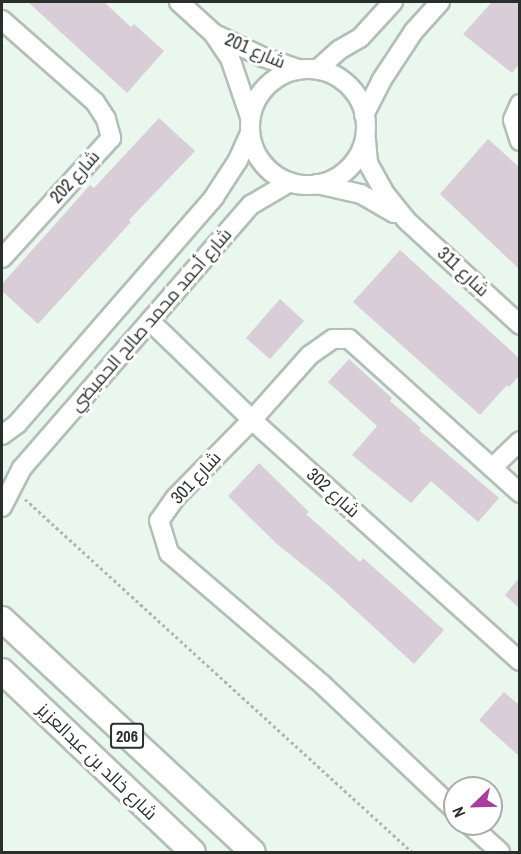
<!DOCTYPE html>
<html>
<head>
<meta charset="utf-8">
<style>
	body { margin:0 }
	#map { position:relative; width:521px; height:854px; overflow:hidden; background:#eaf7ef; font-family:"Archivo Narrow",Cairo,sans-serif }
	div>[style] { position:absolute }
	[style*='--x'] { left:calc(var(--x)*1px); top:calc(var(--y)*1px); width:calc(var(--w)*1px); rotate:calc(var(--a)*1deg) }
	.building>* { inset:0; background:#d9cdd7 }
	.path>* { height:3px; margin-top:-1.5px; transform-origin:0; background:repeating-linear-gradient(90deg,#adb8b1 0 3px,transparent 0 6px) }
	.roads { filter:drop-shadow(2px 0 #b2bfb7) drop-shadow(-2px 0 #b2bfb7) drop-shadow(0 2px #b2bfb7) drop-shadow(0 -2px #b2bfb7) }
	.minor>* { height:18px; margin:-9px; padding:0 9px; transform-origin:9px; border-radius:9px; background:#fff }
	.minor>.ring { margin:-9px; padding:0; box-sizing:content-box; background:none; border:18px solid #fff; border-radius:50% }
	.major>* { height:24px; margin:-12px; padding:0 12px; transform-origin:12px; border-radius:12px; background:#fff }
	span { translate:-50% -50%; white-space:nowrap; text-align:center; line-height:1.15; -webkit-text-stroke:6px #fff; paint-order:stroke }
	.shield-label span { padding:2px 4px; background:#fff; border:2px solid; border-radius:4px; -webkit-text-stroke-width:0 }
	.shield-label { font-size:16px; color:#292f2b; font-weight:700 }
	.street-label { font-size:18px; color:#292f2b }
	.frame { position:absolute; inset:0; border:3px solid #292f2b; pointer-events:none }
	.north { position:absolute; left:443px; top:776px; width:60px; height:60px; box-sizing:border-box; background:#fff; border:2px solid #a9acaa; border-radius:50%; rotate:247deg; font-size:16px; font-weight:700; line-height:24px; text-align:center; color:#292f2b }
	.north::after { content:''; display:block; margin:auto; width:21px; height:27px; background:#a73d9e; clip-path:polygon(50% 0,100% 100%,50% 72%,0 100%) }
</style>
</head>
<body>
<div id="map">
	<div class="building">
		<div style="clip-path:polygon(28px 2px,104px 2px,131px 27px,134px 24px,164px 51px,127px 93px)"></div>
		<div style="clip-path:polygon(492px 2px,519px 2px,519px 64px,512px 73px,463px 34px)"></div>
		<div style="clip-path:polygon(159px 118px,195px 151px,129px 220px,131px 222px,38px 324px,2px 291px,2px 284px,90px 185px,94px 188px)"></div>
		<div style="clip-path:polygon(488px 139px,519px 167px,519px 269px,440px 194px)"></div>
		<div style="clip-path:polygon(400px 250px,519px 358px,519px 376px,509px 387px,507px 385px,480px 415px,353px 302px)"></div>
		<div style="clip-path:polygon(280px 299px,304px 321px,270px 359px,246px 338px)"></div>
		<div style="clip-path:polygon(349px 359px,392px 398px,390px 401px,421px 428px,419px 430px,499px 498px,478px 522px,431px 481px,411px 503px,352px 455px,377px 426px,328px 382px)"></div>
		<div style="clip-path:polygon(259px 463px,309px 512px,306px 514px,360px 562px,363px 558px,444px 630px,414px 664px,329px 586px,277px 544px,228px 496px)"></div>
		<div style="clip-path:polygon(519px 578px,519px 608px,505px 595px)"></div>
		<div style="clip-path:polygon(504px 692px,519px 705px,519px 756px,479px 720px)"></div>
	</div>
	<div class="path">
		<div style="--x:25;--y:499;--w:524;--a:42.37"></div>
	</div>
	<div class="roads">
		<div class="minor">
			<div style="--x:179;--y:2;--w:46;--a:42.4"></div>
			<div style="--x:213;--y:33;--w:30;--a:56"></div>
			<div style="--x:230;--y:58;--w:62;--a:71.3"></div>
			<div style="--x:2;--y:20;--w:124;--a:41.4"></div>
			<div style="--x:95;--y:102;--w:20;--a:57"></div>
			<div style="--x:106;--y:119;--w:20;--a:75"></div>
			<div style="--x:111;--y:138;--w:162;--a:132.2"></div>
			<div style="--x:217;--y:35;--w:51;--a:25.6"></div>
			<div style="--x:263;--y:57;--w:37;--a:19"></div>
			<div style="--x:318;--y:69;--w:28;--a:-42"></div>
			<div style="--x:339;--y:50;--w:24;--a:-30"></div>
			<div style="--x:360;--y:38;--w:49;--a:-47.5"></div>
			<div class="ring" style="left:250px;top:69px;width:98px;height:98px"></div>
			<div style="--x:520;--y:104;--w:17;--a:114"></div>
			<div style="--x:513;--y:120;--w:22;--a:72"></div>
			<div style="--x:364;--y:115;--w:38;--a:-63"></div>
			<div style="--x:381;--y:81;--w:60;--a:-56.6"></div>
			<div style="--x:414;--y:31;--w:39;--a:-48"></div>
			<div style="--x:366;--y:140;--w:23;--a:85"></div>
			<div style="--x:368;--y:163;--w:37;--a:61"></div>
			<div style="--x:386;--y:195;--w:32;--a:51"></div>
			<div style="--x:406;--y:220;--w:155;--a:42.6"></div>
			<div style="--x:317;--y:184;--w:45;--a:12.8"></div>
			<div style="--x:361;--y:194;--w:38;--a:30"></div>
			<div style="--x:150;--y:321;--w:142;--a:44.1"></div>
			<div style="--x:252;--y:420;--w:360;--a:42"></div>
			<div style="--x:2;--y:435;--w:19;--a:-36"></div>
			<div style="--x:17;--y:424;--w:301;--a:-49"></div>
			<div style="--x:214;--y:197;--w:44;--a:-57"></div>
			<div style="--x:238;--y:160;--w:30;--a:-66"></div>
			<div style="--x:492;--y:468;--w:39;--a:-44"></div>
			<div style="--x:2;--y:507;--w:44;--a:-62.9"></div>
			<div style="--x:22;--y:468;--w:349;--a:-49"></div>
			<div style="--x:251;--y:205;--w:45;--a:-30.5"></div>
			<div style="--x:455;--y:810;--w:182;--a:-136.6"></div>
			<div style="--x:323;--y:685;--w:203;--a:-139.4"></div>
			<div style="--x:169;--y:553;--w:34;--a:-107"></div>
			<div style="--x:159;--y:521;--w:28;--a:-55"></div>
			<div style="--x:175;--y:498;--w:110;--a:-45.4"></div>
			<div style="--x:252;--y:420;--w:87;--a:-48.3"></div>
			<div style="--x:310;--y:355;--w:28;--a:-35"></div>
			<div style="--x:333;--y:339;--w:16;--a:0"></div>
			<div style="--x:349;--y:339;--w:230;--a:42"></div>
			<div style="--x:469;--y:824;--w:42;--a:42.1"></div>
		</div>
		<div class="major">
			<div style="--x:2;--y:619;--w:342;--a:42.9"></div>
			<div style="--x:2;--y:671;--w:263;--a:43.5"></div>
		</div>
	</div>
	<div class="shield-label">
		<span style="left:127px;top:736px">206</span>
	</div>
	<div class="street-label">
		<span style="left:255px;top:51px;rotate:23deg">شارع 201</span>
		<span style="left:75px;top:177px;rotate:-48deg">شارع 202</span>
		<span style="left:463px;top:272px;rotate:43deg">شارع 311</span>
		<span style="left:151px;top:320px;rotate:-49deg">شارع أحمد محمد صالح الحميضي</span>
		<span style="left:196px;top:478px;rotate:-47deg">شارع 301</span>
		<span style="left:333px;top:493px;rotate:42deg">شارع 302</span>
		<span style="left:97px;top:762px;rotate:44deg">شارع خالد بن عبدالعزيز</span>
	</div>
	<div class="frame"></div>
	<div class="north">N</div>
</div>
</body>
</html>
